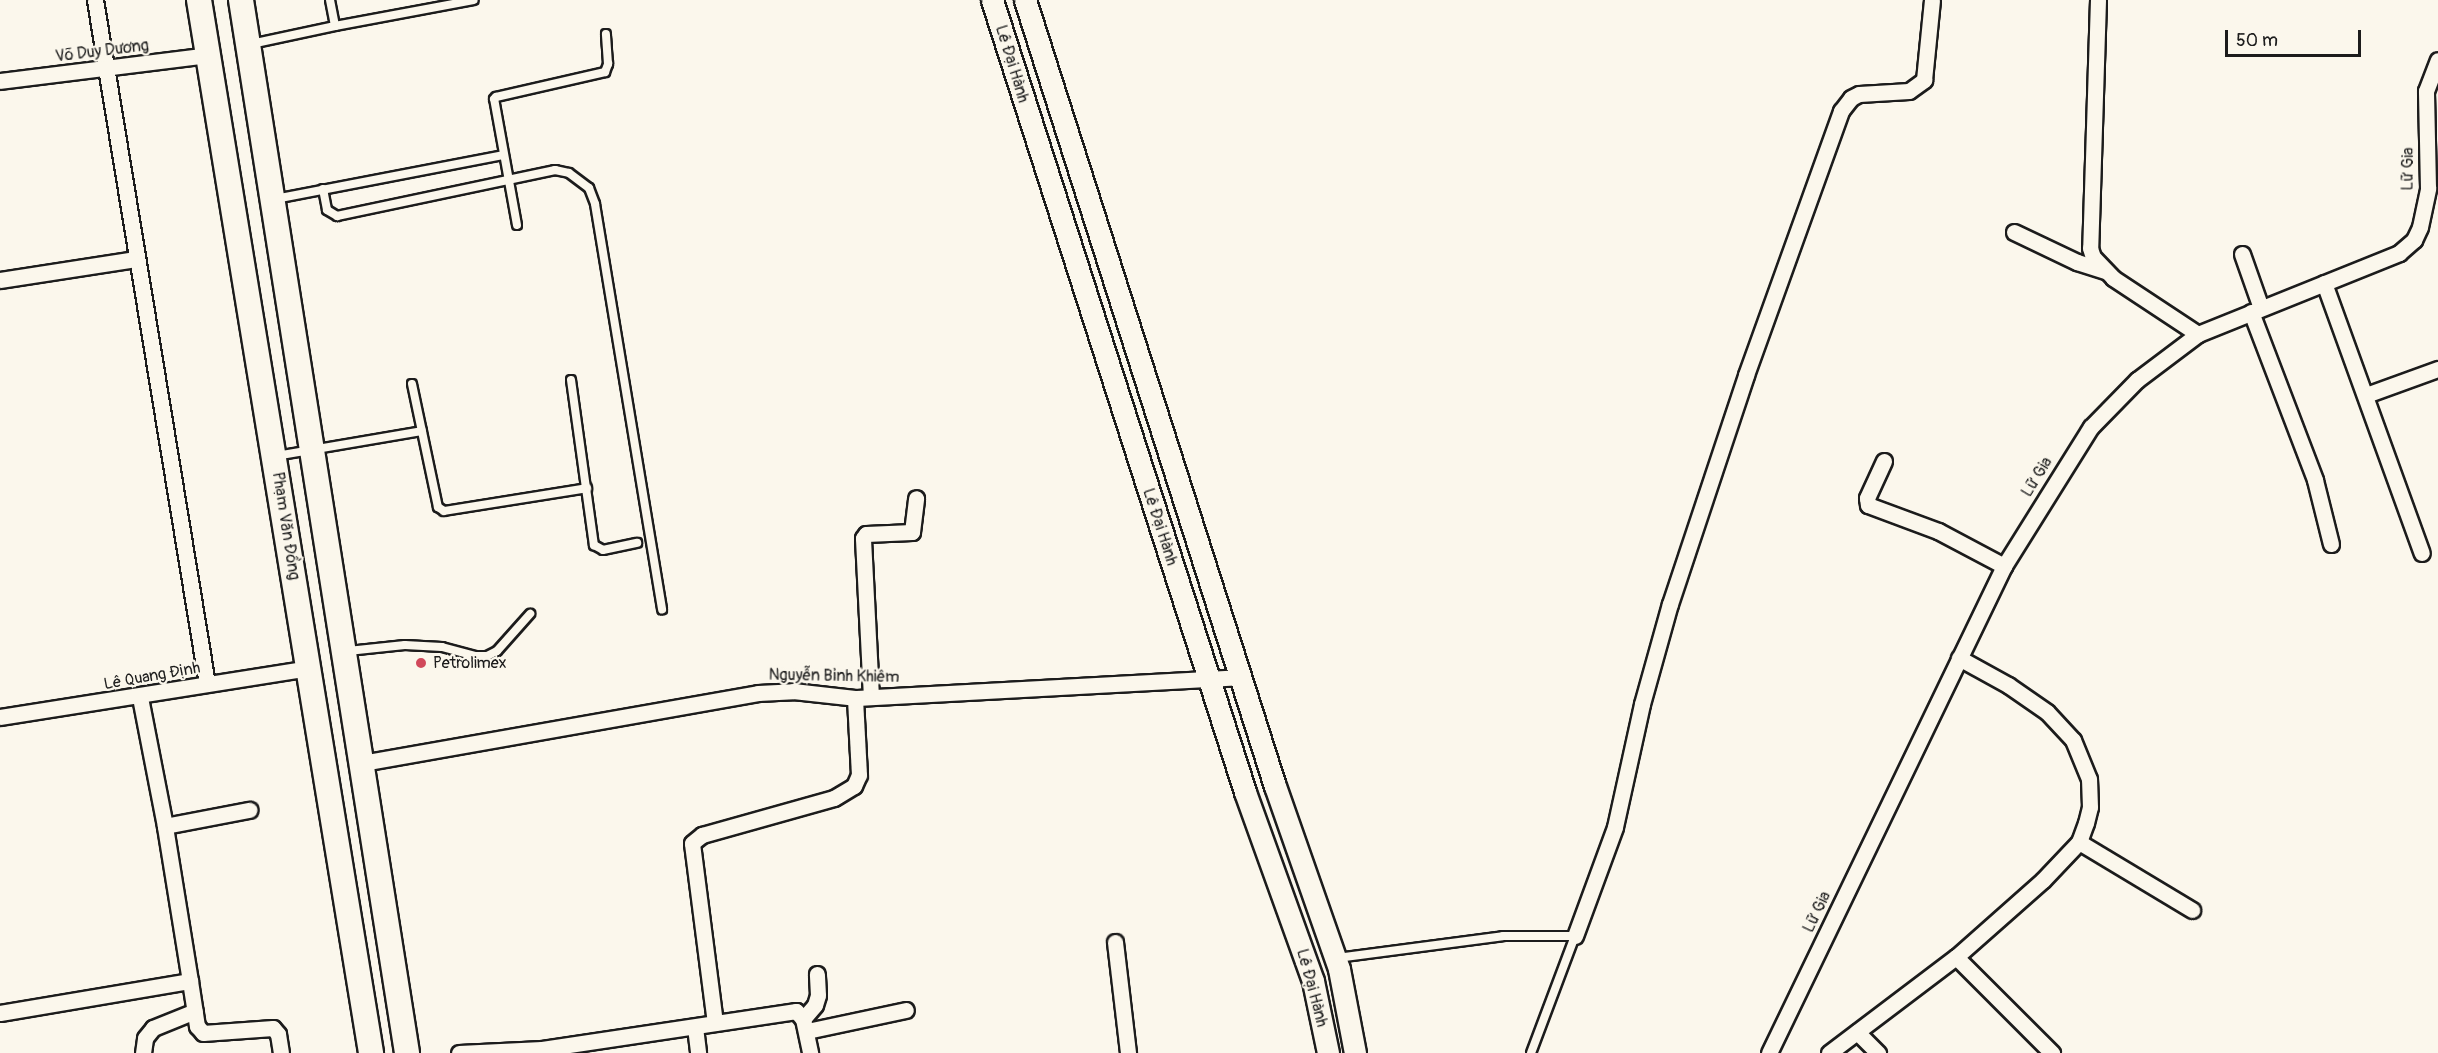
<!DOCTYPE html>
<html>
<head>
<meta charset="utf-8">
<style>
	body { margin:0 }
	#map { position:relative; width:2438px; height:1053px; overflow:hidden; background:#fbf7ec; font-family:Pangolin,sans-serif }
	div>[style] { position:absolute }
	[style*='--x'] { left:calc(var(--x)*1px); top:calc(var(--y)*1px); width:calc(var(--w)*1px); rotate:calc(var(--a)*1deg) }
	.roads { filter:drop-shadow(2px 0 #1c1c1c) drop-shadow(-2px 0 #1c1c1c) drop-shadow(0 2px #1c1c1c) drop-shadow(0 -2px #1c1c1c) }
	.service>* { height:8px; margin:-4px; padding:0 4px; transform-origin:4px; border-radius:4px; background:#fbf7ec }
	.minor>* { height:15px; margin:-7.5px; padding:0 7.5px; transform-origin:7.5px; border-radius:7.5px; background:#fbf7ec }
	.secondary>* { height:21px; margin:-10.5px; padding:0 10.5px; transform-origin:10.5px; border-radius:10.5px; background:#fbf7ec }
	.primary>* { height:24px; margin:-12px; padding:0 12px; transform-origin:12px; border-radius:12px; background:#fbf7ec }
	.dots>* { width:16px; height:16px; translate:-50% -50%; box-sizing:border-box; border:3px solid #fbf7ec; border-radius:50% }
	span { translate:-50% -50%; white-space:nowrap; text-align:center; line-height:1.15; -webkit-text-stroke:4.5px #fbf7ec; paint-order:stroke }
	.street-label { font-size:16px; color:#1c1c1c }
	.poi-label { font-size:16px; color:#1c1c1c }
	.left { translate:0 -50%; text-align:left }
	.scale { position:absolute; left:2225px; top:30px; width:136px; height:27px; box-sizing:border-box; border:3px solid #1c1c1c; border-top:0; padding-left:8px; font-size:18px; line-height:21px; white-space:nowrap; color:#1c1c1c; -webkit-text-stroke:4px #fbf7ec; paint-order:stroke }
</style>
</head>
<body>
<div id="map">
	<div class="roads">
		<div class="service">
			<div style="--x:330;--y:0;--w:26;--a:79"></div>
			<div style="--x:335;--y:26;--w:141;--a:-10.6"></div>
			<div style="--x:251;--y:44;--w:86;--a:-12.1"></div>
			<div style="--x:323;--y:189;--w:21;--a:79"></div>
			<div style="--x:327;--y:210;--w:12;--a:31"></div>
			<div style="--x:337;--y:216;--w:223;--a:-11.9"></div>
			<div style="--x:555;--y:170;--w:14;--a:12"></div>
			<div style="--x:569;--y:173;--w:25;--a:37"></div>
			<div style="--x:589;--y:188;--w:17;--a:69"></div>
			<div style="--x:595;--y:204;--w:411;--a:80.6"></div>
			<div style="--x:275;--y:199;--w:232;--a:-10.9"></div>
			<div style="--x:517;--y:225;--w:128;--a:-100.3"></div>
			<div style="--x:494;--y:99;--w:3;--a:-45"></div>
			<div style="--x:496;--y:97;--w:112;--a:-12.9"></div>
			<div style="--x:605;--y:72;--w:9;--a:-69"></div>
			<div style="--x:608;--y:64;--w:30;--a:-94"></div>
			<div style="--x:571;--y:380;--w:167;--a:82.1"></div>
			<div style="--x:594;--y:545;--w:10;--a:29"></div>
			<div style="--x:603;--y:550;--w:35;--a:-12"></div>
			<div style="--x:412;--y:384;--w:126;--a:78.1"></div>
			<div style="--x:438;--y:507;--w:7;--a:34"></div>
			<div style="--x:444;--y:511;--w:145;--a:-9.1"></div>
			<div style="--x:276;--y:456;--w:148;--a:-9.7"></div>
			<div style="--x:348;--y:651;--w:57;--a:-6"></div>
			<div style="--x:405;--y:645;--w:37;--a:3"></div>
			<div style="--x:442;--y:647;--w:35;--a:15"></div>
			<div style="--x:476;--y:656;--w:11;--a:0"></div>
			<div style="--x:487;--y:656;--w:11;--a:-27"></div>
			<div style="--x:497;--y:651;--w:50;--a:-48.3"></div>
			<div style="--x:1337;--y:958;--w:167;--a:-7.5"></div>
			<div style="--x:1503;--y:936;--w:72;--a:0"></div>
			<div style="--x:1575;--y:936;--w:125;--a:110.6"></div>
		</div>
		<div class="minor">
			<div style="--x:95;--y:0;--w:693;--a:80.7"></div>
			<div style="--x:2098;--y:0;--w:248;--a:91.8"></div>
			<div style="--x:2090;--y:248;--w:9;--a:72"></div>
			<div style="--x:2093;--y:257;--w:29;--a:46"></div>
			<div style="--x:2113;--y:278;--w:102;--a:33.4"></div>
			<div style="--x:0;--y:81;--w:210;--a:-7.1"></div>
			<div style="--x:2014;--y:232;--w:70;--a:25.5"></div>
			<div style="--x:2077;--y:262;--w:29;--a:18"></div>
			<div style="--x:2242;--y:254;--w:57;--a:70.6"></div>
			<div style="--x:0;--y:280;--w:138;--a:-8.8"></div>
			<div style="--x:2324;--y:283;--w:287;--a:70.1"></div>
			<div style="--x:2251;--y:312;--w:180;--a:69.1"></div>
			<div style="--x:2315;--y:480;--w:66;--a:76"></div>
			<div style="--x:2366;--y:395;--w:77;--a:-19.9"></div>
			<div style="--x:1884;--y:461;--w:41;--a:114.7"></div>
			<div style="--x:1867;--y:498;--w:7;--a:82"></div>
			<div style="--x:1868;--y:505;--w:75;--a:20.4"></div>
			<div style="--x:1938;--y:531;--w:75;--a:27.9"></div>
			<div style="--x:871;--y:697;--w:159;--a:-92.9"></div>
			<div style="--x:863;--y:538;--w:5;--a:-53"></div>
			<div style="--x:866;--y:534;--w:46;--a:-2.5"></div>
			<div style="--x:912;--y:532;--w:34;--a:-83"></div>
			<div style="--x:0;--y:717;--w:313;--a:-9"></div>
			<div style="--x:362;--y:763;--w:402;--a:-10"></div>
			<div style="--x:758;--y:693;--w:35;--a:-3"></div>
			<div style="--x:793;--y:691;--w:62;--a:6.4"></div>
			<div style="--x:855;--y:698;--w:386;--a:-3.1"></div>
			<div style="--x:165;--y:826;--w:86;--a:-10.8"></div>
			<div style="--x:2079;--y:842;--w:132;--a:31"></div>
			<div style="--x:1575;--y:936;--w:116;--a:-69.8"></div>
			<div style="--x:1615;--y:827;--w:126;--a:-77.6"></div>
			<div style="--x:1642;--y:704;--w:104;--a:-74.4"></div>
			<div style="--x:1670;--y:604;--w:241;--a:-71.6"></div>
			<div style="--x:1746;--y:375;--w:281;--a:-70.2"></div>
			<div style="--x:1841;--y:111;--w:16;--a:-52"></div>
			<div style="--x:1851;--y:98;--w:9;--a:-27"></div>
			<div style="--x:1859;--y:94;--w:50;--a:-3.4"></div>
			<div style="--x:1909;--y:91;--w:19;--a:-36"></div>
			<div style="--x:1924;--y:80;--w:80;--a:-84.3"></div>
			<div style="--x:1115;--y:942;--w:112;--a:83.3"></div>
			<div style="--x:1956;--y:957;--w:136;--a:45"></div>
			<div style="--x:190;--y:981;--w:46;--a:81.2"></div>
			<div style="--x:197;--y:1026;--w:9;--a:49"></div>
			<div style="--x:203;--y:1033;--w:70;--a:-4.1"></div>
			<div style="--x:273;--y:1028;--w:8;--a:50"></div>
			<div style="--x:278;--y:1034;--w:19;--a:81"></div>
			<div style="--x:0;--y:1013;--w:193;--a:-9.6"></div>
			<div style="--x:190;--y:981;--w:157;--a:-99.2"></div>
			<div style="--x:165;--y:826;--w:131;--a:-101"></div>
			<div style="--x:803;--y:1019;--w:18;--a:-49"></div>
			<div style="--x:815;--y:1005;--w:10;--a:-73"></div>
			<div style="--x:818;--y:995;--w:21;--a:-93"></div>
			<div style="--x:715;--y:1023;--w:181;--a:-97.3"></div>
			<div style="--x:692;--y:843;--w:13;--a:-39"></div>
			<div style="--x:702;--y:835;--w:137;--a:-15.7"></div>
			<div style="--x:834;--y:798;--w:23;--a:-31"></div>
			<div style="--x:854;--y:786;--w:12;--a:-66"></div>
			<div style="--x:859;--y:775;--w:77;--a:-93"></div>
			<div style="--x:695;--y:1027;--w:26;--a:83"></div>
			<div style="--x:807;--y:1031;--w:101;--a:-12"></div>
			<div style="--x:1857;--y:1032;--w:30;--a:45"></div>
			<div style="--x:143;--y:1053;--w:15;--a:-82"></div>
			<div style="--x:145;--y:1038;--w:13;--a:-51"></div>
			<div style="--x:153;--y:1028;--w:45;--a:-22"></div>
			<div style="--x:459;--y:1053;--w:83;--a:-2.8"></div>
			<div style="--x:542;--y:1049;--w:257;--a:-8.5"></div>
			<div style="--x:796;--y:1011;--w:11;--a:49"></div>
			<div style="--x:803;--y:1019;--w:35;--a:78"></div>
			<div style="--x:1769;--y:1053;--w:541;--a:-64.24"></div>
			<div style="--x:2004;--y:566;--w:164;--a:-58"></div>
			<div style="--x:2091;--y:427;--w:66;--a:-45.6"></div>
			<div style="--x:2137;--y:380;--w:76;--a:-37"></div>
			<div style="--x:2198;--y:334;--w:217;--a:-21.9"></div>
			<div style="--x:2399;--y:253;--w:20;--a:-41"></div>
			<div style="--x:2414;--y:240;--w:14;--a:-65"></div>
			<div style="--x:2420;--y:227;--w:40;--a:-78"></div>
			<div style="--x:2428;--y:188;--w:97;--a:-91.2"></div>
			<div style="--x:2426;--y:91;--w:33;--a:-69"></div>
			<div style="--x:1829;--y:1053;--w:159;--a:-37.1"></div>
			<div style="--x:1956;--y:957;--w:116;--a:-41.5"></div>
			<div style="--x:2043;--y:880;--w:52;--a:-46.5"></div>
			<div style="--x:2079;--y:842;--w:20;--a:-70"></div>
			<div style="--x:2086;--y:823;--w:16;--a:-76"></div>
			<div style="--x:2090;--y:807;--w:28;--a:-92"></div>
			<div style="--x:2089;--y:779;--w:42;--a:-112.3"></div>
			<div style="--x:2073;--y:740;--w:38;--a:-133"></div>
			<div style="--x:2047;--y:712;--w:47;--a:-145.3"></div>
			<div style="--x:2008;--y:685;--w:56;--a:-151.1"></div>
		</div>
		<div class="secondary">
			<div style="--x:992;--y:0;--w:831;--a:72.28"></div>
			<div style="--x:1245;--y:792;--w:201;--a:70.2"></div>
			<div style="--x:1313;--y:981;--w:74;--a:78.2"></div>
			<div style="--x:1025;--y:0;--w:825;--a:72.36"></div>
			<div style="--x:1275;--y:786;--w:194;--a:70.7"></div>
			<div style="--x:1339;--y:969;--w:86;--a:79.2"></div>
		</div>
		<div class="primary">
			<div style="--x:199;--y:0;--w:1067;--a:80.72"></div>
			<div style="--x:241;--y:0;--w:1066;--a:81.04"></div>
		</div>
	</div>
	<div class="dots">
		<div style="left:421px;top:663px;background:#d1495b"></div>
	</div>
	<div class="street-label">
		<span style="left:102px;top:51px;rotate:-7deg">Võ Duy Dương</span>
		<span style="left:1012px;top:64px;rotate:73deg">Lê Đại Hành</span>
		<span style="left:2408px;top:169px;rotate:-89deg">Lữ Gia</span>
		<span style="left:2037px;top:477px;rotate:-58deg">Lữ Gia</span>
		<span style="left:286px;top:526px;rotate:81deg">Phạm Văn Đồng</span>
		<span style="left:1160px;top:527px;rotate:72deg">Lê Đại Hành</span>
		<span style="left:152px;top:676px;rotate:-10deg">Lê Quang Định</span>
		<span style="left:834px;top:676px;rotate:1deg">Nguyễn Bỉnh Khiêm</span>
		<span style="left:1817px;top:912px;rotate:-64deg">Lữ Gia</span>
		<span style="left:1312px;top:988px;rotate:75deg">Lê Đại Hành</span>
	</div>
	<div class="poi-label">
		<span class="left" style="left:433px;top:663px">Petrolimex</span>
	</div>
	<div class="scale">50 m</div>
</div>
</body>
</html>
